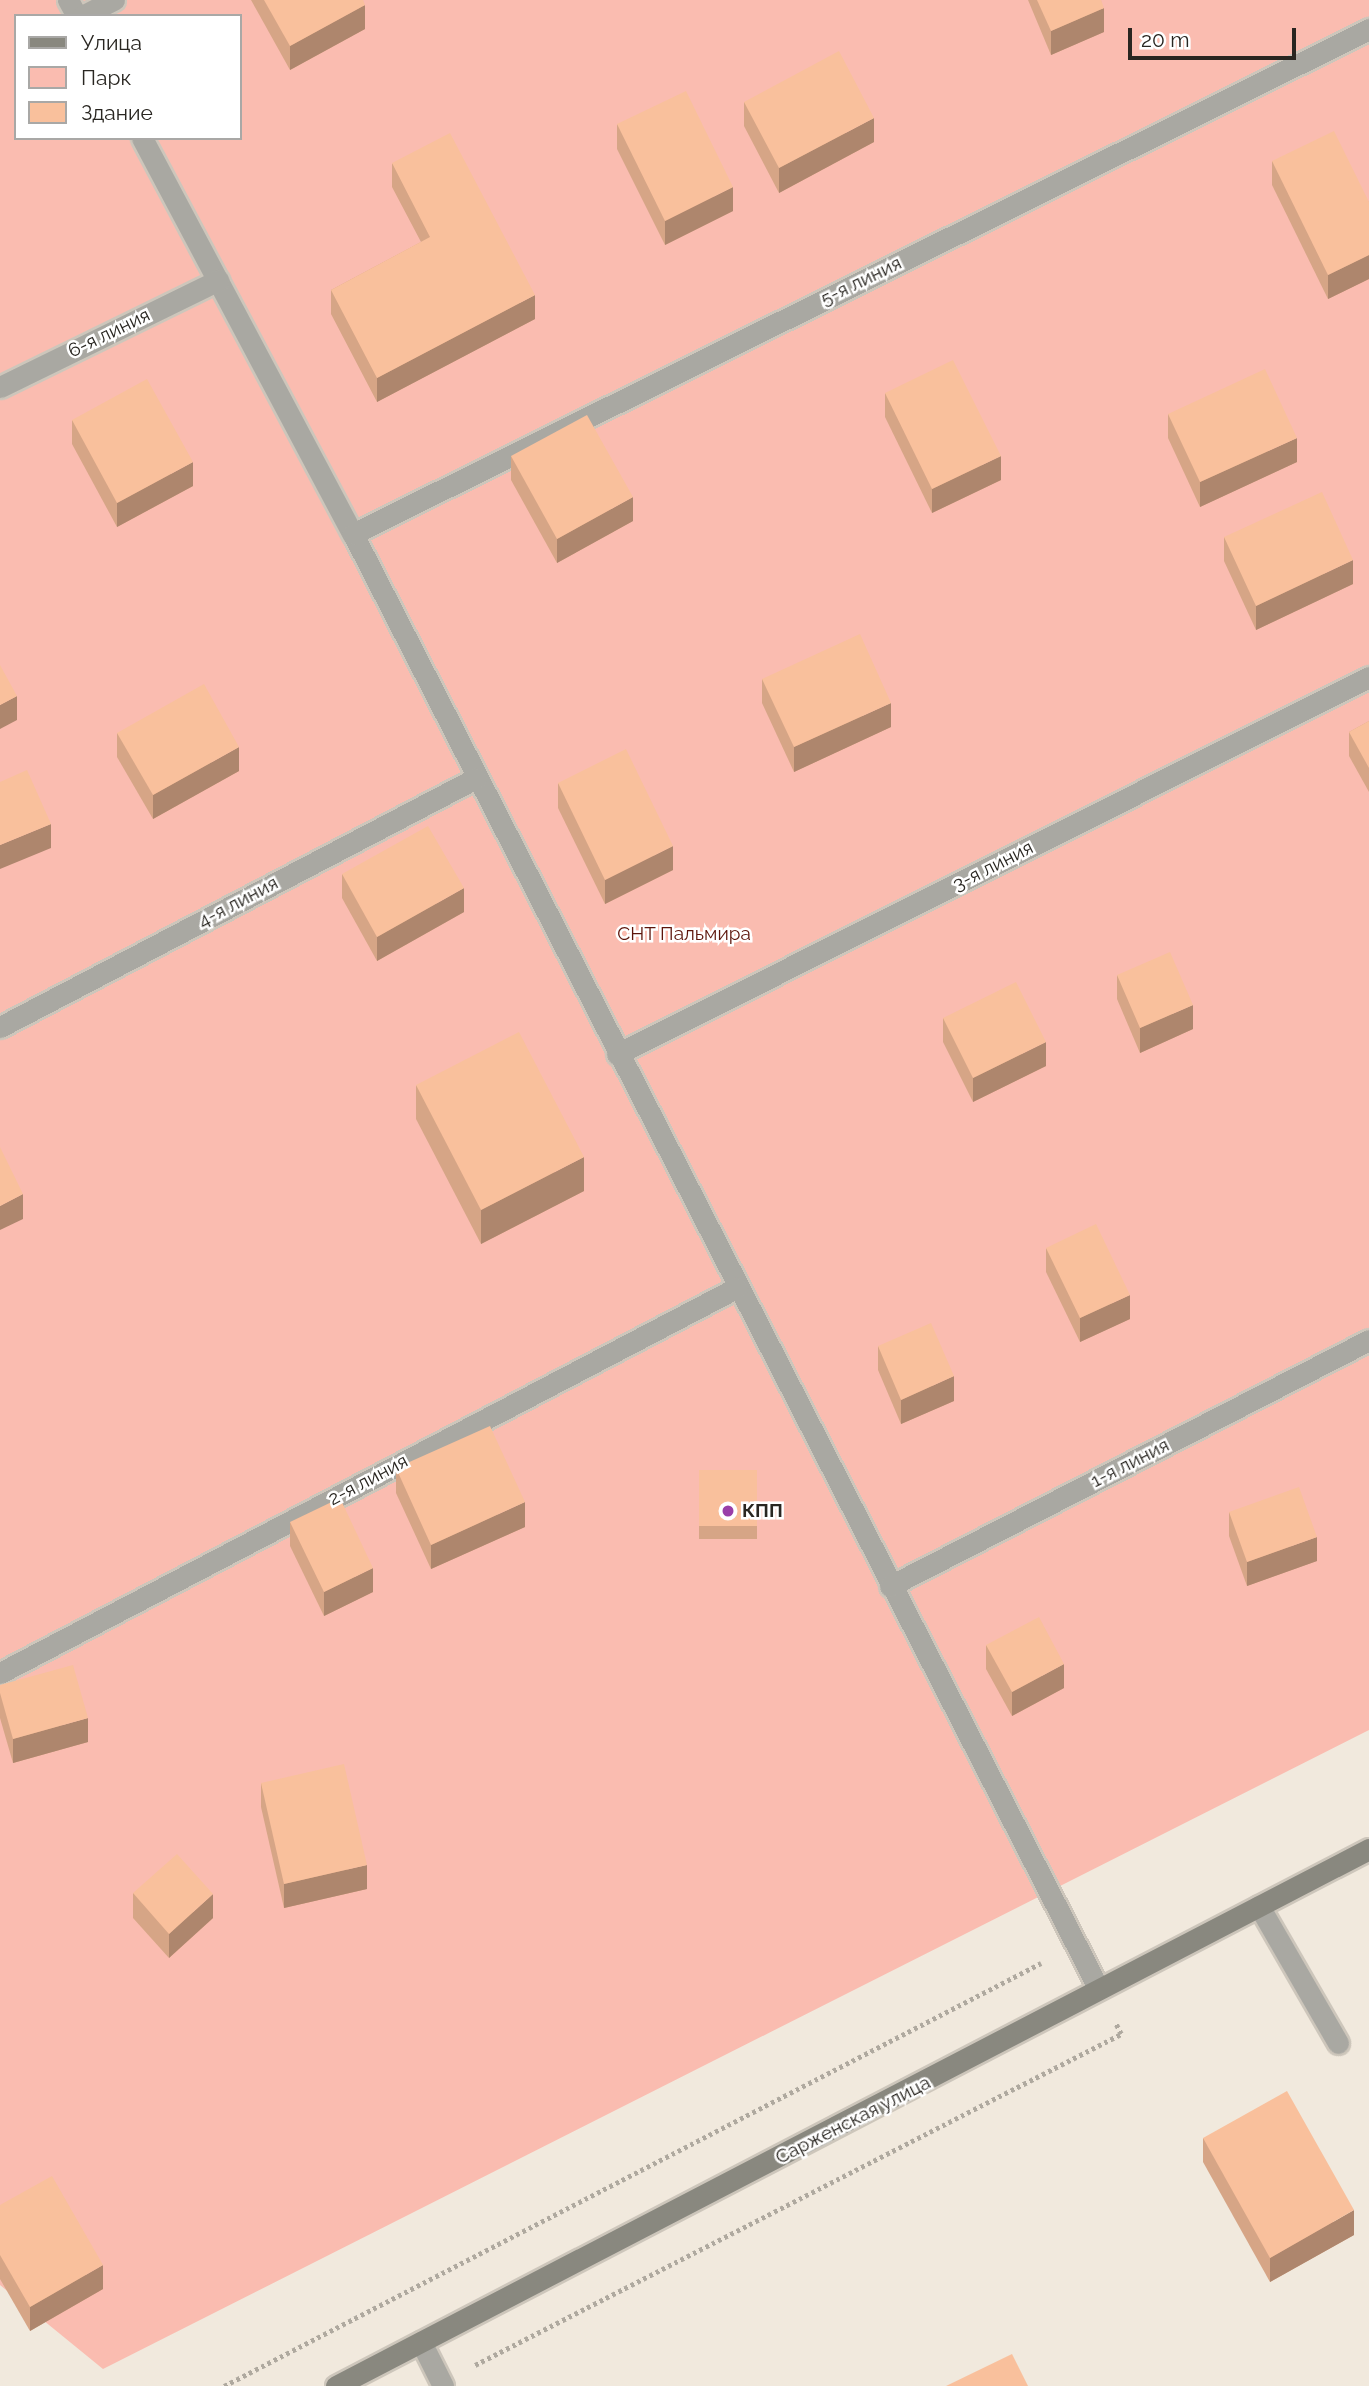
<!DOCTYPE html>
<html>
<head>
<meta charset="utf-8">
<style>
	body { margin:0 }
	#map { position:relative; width:1369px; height:2386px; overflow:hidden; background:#f1e9dd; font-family:Raleway,sans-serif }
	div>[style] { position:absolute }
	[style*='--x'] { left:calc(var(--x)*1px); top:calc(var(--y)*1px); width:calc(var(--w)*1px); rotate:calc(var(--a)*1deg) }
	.green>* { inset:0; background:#fabcb0 }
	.path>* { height:4.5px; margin-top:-2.25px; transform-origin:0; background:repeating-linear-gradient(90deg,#afa99f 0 3.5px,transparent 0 7px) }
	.roads { filter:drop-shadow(2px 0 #cdc6bb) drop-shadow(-2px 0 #cdc6bb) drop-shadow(0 2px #cdc6bb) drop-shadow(0 -2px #cdc6bb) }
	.lane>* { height:21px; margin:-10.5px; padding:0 10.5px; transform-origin:10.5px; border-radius:10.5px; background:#a9a8a2 }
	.street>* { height:21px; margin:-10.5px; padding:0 10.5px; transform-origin:10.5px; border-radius:10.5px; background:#a9a8a2 }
	.secondary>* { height:21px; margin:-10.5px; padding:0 10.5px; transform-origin:10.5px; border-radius:10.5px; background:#89887f }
	.wall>* { inset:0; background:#d6a586 }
	.shaded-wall>* { inset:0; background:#ae866d }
	.building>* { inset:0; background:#f9c09c }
	.dots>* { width:19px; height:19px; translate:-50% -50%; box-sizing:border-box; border:4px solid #fff; border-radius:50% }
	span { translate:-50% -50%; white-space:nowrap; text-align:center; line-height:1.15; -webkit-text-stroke:5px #fff; paint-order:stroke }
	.street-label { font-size:19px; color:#292621 }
	.park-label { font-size:19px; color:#5d150b }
	.poi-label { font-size:19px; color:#292621; font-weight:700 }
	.left { translate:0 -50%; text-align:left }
	.legend { position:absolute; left:14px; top:14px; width:228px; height:126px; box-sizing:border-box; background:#fff; border:2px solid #a9a8a6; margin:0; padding:9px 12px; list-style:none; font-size:21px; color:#292621 }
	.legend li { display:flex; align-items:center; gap:14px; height:35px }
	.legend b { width:35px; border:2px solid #a9a8a6 }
	.scale { position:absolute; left:1128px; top:28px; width:168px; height:32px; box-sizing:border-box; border:4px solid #292621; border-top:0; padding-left:9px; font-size:21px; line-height:24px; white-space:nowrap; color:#292621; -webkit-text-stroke:5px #fff; paint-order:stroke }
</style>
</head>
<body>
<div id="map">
	<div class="green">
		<div style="clip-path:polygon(evenodd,0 0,1369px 0,1369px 1730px,103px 2369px,0 2285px,0 0,16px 16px,240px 16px,240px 138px,16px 138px,16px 16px)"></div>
	</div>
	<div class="path">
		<div style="--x:475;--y:2365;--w:726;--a:-27.13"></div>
		<div style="--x:1121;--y:2034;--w:11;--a:-117"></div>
		<div style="--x:224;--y:2386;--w:920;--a:-27.37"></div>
	</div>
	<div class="roads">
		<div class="lane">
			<div style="--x:1259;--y:1906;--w:158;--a:60"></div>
		</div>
		<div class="street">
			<div style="--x:68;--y:0;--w:18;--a:61"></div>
			<div style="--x:82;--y:16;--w:36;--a:-27"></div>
			<div style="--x:142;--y:138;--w:449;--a:62"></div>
			<div style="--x:353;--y:534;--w:1635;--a:62.86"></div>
			<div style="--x:0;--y:387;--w:243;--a:-26.1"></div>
			<div style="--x:353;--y:534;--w:1135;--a:-26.43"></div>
			<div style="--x:0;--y:1027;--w:537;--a:-27.61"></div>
			<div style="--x:617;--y:1054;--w:841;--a:-26.63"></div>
			<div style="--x:890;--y:1586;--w:538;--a:-27.18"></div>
			<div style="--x:0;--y:1673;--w:831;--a:-27.61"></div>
			<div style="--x:421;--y:2342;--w:49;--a:63.4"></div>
		</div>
		<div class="secondary">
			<div style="--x:336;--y:2386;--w:1164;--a:-27.47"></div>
		</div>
	</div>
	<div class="wall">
		<div style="clip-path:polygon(251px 0,363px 0,365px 29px,290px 70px)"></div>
		<div style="clip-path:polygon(1028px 0,1101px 0,1104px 32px,1051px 55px)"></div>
		<div style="clip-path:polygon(744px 102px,874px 142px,779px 193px,744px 126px)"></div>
		<div style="clip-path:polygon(617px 124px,733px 211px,665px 245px,617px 149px)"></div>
		<div style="clip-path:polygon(1272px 161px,1369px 202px,1369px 279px,1328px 299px,1272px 185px)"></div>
		<div style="clip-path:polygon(392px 163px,535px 319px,377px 402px,331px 314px,331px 290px,421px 242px,392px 187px)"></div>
		<div style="clip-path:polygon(885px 393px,1001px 480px,932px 513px,885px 417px)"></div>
		<div style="clip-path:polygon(1168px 414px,1297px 462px,1200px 507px,1168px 438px)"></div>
		<div style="clip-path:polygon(72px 420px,193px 486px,117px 527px,72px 444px)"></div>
		<div style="clip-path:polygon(511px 456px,633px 521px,557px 563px,511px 480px)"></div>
		<div style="clip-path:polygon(1224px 537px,1353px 584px,1256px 630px,1224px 561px)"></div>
		<div style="clip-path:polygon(762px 679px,891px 727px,794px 772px,762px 703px)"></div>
		<div style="clip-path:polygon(1369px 721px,1369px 792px,1349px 756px,1349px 732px)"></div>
		<div style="clip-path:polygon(117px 733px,239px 771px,153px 819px,117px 757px)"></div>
		<div style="clip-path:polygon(558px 783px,673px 870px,605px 904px,558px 808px)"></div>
		<div style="clip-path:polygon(342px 874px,464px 912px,377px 961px,342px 898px)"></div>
		<div style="clip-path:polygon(1117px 975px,1193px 1029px,1140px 1053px,1117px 999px)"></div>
		<div style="clip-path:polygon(943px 1018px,1046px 1066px,973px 1102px,943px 1042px)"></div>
		<div style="clip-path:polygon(416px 1085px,584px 1191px,481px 1244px,416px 1119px)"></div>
		<div style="clip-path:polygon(1046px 1248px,1130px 1319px,1080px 1342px,1046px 1272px)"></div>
		<div style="clip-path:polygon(878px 1346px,954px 1401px,901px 1424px,878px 1370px)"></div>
		<div style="clip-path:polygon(396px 1468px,525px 1527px,431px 1569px,396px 1493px)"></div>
		<div style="clip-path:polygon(699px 1470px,757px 1470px,757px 1539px,699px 1539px)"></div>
		<div style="clip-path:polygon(1229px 1512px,1317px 1561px,1247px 1586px,1229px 1536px)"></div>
		<div style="clip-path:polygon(290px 1522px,373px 1592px,324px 1616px,290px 1546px)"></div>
		<div style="clip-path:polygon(986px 1645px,1064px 1688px,1012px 1716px,986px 1669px)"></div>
		<div style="clip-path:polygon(0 1685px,88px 1742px,13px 1763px,0 1718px)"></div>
		<div style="clip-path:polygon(261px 1783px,367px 1889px,284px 1908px,261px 1807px)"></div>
		<div style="clip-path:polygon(133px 1893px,213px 1918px,169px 1958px,133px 1918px)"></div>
		<div style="clip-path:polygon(1203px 2138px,1354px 2235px,1270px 2282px,1203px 2162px)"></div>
		<div style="clip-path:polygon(0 2205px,103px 2289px,30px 2331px,0 2279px)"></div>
	</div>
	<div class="shaded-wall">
		<div style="clip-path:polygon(365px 5px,365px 29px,290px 70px,290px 46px)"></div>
		<div style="clip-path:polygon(1104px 8px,1104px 32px,1051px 55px,1051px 31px)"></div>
		<div style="clip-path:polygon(874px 118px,874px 142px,779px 193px,779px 168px)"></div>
		<div style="clip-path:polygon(733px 187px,733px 211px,665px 245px,665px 221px)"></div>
		<div style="clip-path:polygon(1369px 255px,1369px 279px,1328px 299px,1328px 275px)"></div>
		<div style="clip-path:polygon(535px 295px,535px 319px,377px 402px,377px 378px)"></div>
		<div style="clip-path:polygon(1297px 438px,1297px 462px,1200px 507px,1200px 482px)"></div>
		<div style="clip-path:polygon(1001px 456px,1001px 480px,932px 513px,932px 489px)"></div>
		<div style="clip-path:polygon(193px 462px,193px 486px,117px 527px,117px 503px)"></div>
		<div style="clip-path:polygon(633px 497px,633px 521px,557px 563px,557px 539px)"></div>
		<div style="clip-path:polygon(1353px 560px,1353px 584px,1256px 630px,1256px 606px)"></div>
		<div style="clip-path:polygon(17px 696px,17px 720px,0 729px,0 705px)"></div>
		<div style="clip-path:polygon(891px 703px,891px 727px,794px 772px,794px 747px)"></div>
		<div style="clip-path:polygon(239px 747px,239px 771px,153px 819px,153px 795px)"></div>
		<div style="clip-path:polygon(51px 824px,51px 848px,0 869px,0 845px)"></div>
		<div style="clip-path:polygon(673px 846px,673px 870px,605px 904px,605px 880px)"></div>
		<div style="clip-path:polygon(464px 888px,464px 912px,377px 961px,377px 937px)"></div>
		<div style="clip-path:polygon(1193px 1005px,1193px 1029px,1140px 1053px,1140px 1028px)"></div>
		<div style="clip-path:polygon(1046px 1042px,1046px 1066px,973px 1102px,973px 1078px)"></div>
		<div style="clip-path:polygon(584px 1157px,584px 1191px,481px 1244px,481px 1210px)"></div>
		<div style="clip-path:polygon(23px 1194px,23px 1219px,0 1230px,0 1206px)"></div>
		<div style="clip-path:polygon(1130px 1295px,1130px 1319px,1080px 1342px,1080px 1318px)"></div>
		<div style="clip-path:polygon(954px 1376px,954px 1401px,901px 1424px,901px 1400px)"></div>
		<div style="clip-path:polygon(525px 1502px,525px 1527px,431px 1569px,431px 1545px)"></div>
		<div style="clip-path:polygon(1317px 1537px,1317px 1561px,1247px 1586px,1247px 1562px)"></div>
		<div style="clip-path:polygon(373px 1568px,373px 1592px,324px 1616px,324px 1592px)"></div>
		<div style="clip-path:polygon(1064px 1664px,1064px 1688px,1012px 1716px,1012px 1692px)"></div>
		<div style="clip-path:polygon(88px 1718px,88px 1742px,13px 1763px,13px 1739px)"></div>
		<div style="clip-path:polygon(367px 1865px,367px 1889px,284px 1908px,284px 1884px)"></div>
		<div style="clip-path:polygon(213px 1894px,213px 1918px,169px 1958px,169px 1934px)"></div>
		<div style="clip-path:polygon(1354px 2210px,1354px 2235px,1270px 2282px,1270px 2258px)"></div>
		<div style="clip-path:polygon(103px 2265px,103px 2289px,30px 2331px,30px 2307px)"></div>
	</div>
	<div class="building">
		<div style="clip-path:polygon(264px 0,363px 0,365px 5px,290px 46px)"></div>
		<div style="clip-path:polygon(1037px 0,1101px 0,1104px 8px,1051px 31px)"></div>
		<div style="clip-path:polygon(839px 51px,874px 118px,779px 168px,744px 102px)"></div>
		<div style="clip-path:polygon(686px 91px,733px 187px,665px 221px,617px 124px)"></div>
		<div style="clip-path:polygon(1334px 131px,1369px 202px,1369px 255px,1328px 275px,1272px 161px)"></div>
		<div style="clip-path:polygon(450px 133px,535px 295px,377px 378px,331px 290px,430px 237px,392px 163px)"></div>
		<div style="clip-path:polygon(953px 360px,1001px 456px,932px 489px,885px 393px)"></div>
		<div style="clip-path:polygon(1265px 369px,1297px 438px,1200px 482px,1168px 414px)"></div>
		<div style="clip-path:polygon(147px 379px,193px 462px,117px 503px,72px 420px)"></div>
		<div style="clip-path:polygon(587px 415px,633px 497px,557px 539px,511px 456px)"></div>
		<div style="clip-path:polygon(1322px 492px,1353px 560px,1256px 606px,1224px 537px)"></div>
		<div style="clip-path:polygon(860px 634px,891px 703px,794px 747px,762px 679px)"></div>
		<div style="clip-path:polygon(0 665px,17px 696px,0 705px)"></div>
		<div style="clip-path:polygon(204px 684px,239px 747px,153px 795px,117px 733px)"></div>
		<div style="clip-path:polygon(1369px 721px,1369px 768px,1349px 732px)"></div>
		<div style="clip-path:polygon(626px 749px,673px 846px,605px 880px,558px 783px)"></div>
		<div style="clip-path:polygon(27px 770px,51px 824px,0 845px,0 782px)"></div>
		<div style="clip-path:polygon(428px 826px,464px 888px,377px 937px,342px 874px)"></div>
		<div style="clip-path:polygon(1170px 952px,1193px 1005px,1140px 1028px,1117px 975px)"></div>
		<div style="clip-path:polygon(1016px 982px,1046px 1042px,973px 1078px,943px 1018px)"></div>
		<div style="clip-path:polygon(519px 1032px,584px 1157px,481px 1210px,416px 1085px)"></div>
		<div style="clip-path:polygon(0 1147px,23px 1194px,0 1206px)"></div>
		<div style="clip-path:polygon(1096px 1224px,1130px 1295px,1080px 1318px,1046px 1248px)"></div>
		<div style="clip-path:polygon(931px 1323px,954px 1376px,901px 1400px,878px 1346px)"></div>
		<div style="clip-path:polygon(490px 1426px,525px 1502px,431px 1545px,396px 1468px)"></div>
		<div style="clip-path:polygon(699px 1470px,757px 1470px,757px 1526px,699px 1526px)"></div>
		<div style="clip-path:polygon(1299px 1487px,1317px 1537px,1247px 1562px,1229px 1512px)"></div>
		<div style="clip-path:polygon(340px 1498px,373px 1568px,324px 1592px,290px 1522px)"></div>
		<div style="clip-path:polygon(1039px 1617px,1064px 1664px,1012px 1692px,986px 1645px)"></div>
		<div style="clip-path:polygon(73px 1665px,88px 1718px,13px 1739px,0 1693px,0 1685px)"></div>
		<div style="clip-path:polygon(344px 1764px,367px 1865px,284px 1884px,261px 1783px)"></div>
		<div style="clip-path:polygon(177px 1854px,213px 1894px,169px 1934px,133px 1893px)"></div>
		<div style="clip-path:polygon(1287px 2091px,1354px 2210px,1270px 2258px,1203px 2138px)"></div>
		<div style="clip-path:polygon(52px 2176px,103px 2265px,30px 2307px,0 2255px,0 2205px)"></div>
		<div style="clip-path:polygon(1012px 2354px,1028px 2386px,946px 2386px)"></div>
	</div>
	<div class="dots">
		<div style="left:728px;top:1511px;background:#9a3ea8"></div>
	</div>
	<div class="street-label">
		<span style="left:861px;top:281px;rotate:-26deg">5-я линия</span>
		<span style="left:109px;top:333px;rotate:-26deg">6-я линия</span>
		<span style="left:993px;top:866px;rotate:-27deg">3-я линия</span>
		<span style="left:238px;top:902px;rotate:-28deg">4-я линия</span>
		<span style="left:1130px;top:1463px;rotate:-27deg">1-я линия</span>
		<span style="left:368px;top:1480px;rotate:-28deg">2-я линия</span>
		<span style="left:853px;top:2120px;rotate:-27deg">Сарженская улица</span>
	</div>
	<div class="park-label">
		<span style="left:684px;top:934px">СНТ Пальмира</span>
	</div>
	<div class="poi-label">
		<span class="left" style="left:742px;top:1511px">КПП</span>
	</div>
	<ul class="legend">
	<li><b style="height:9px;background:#89887f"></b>Улица</li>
	<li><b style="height:19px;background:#fabcb0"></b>Парк</li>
	<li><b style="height:19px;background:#f9c09c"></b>Здание</li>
	</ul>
	<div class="scale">20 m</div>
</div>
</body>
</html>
